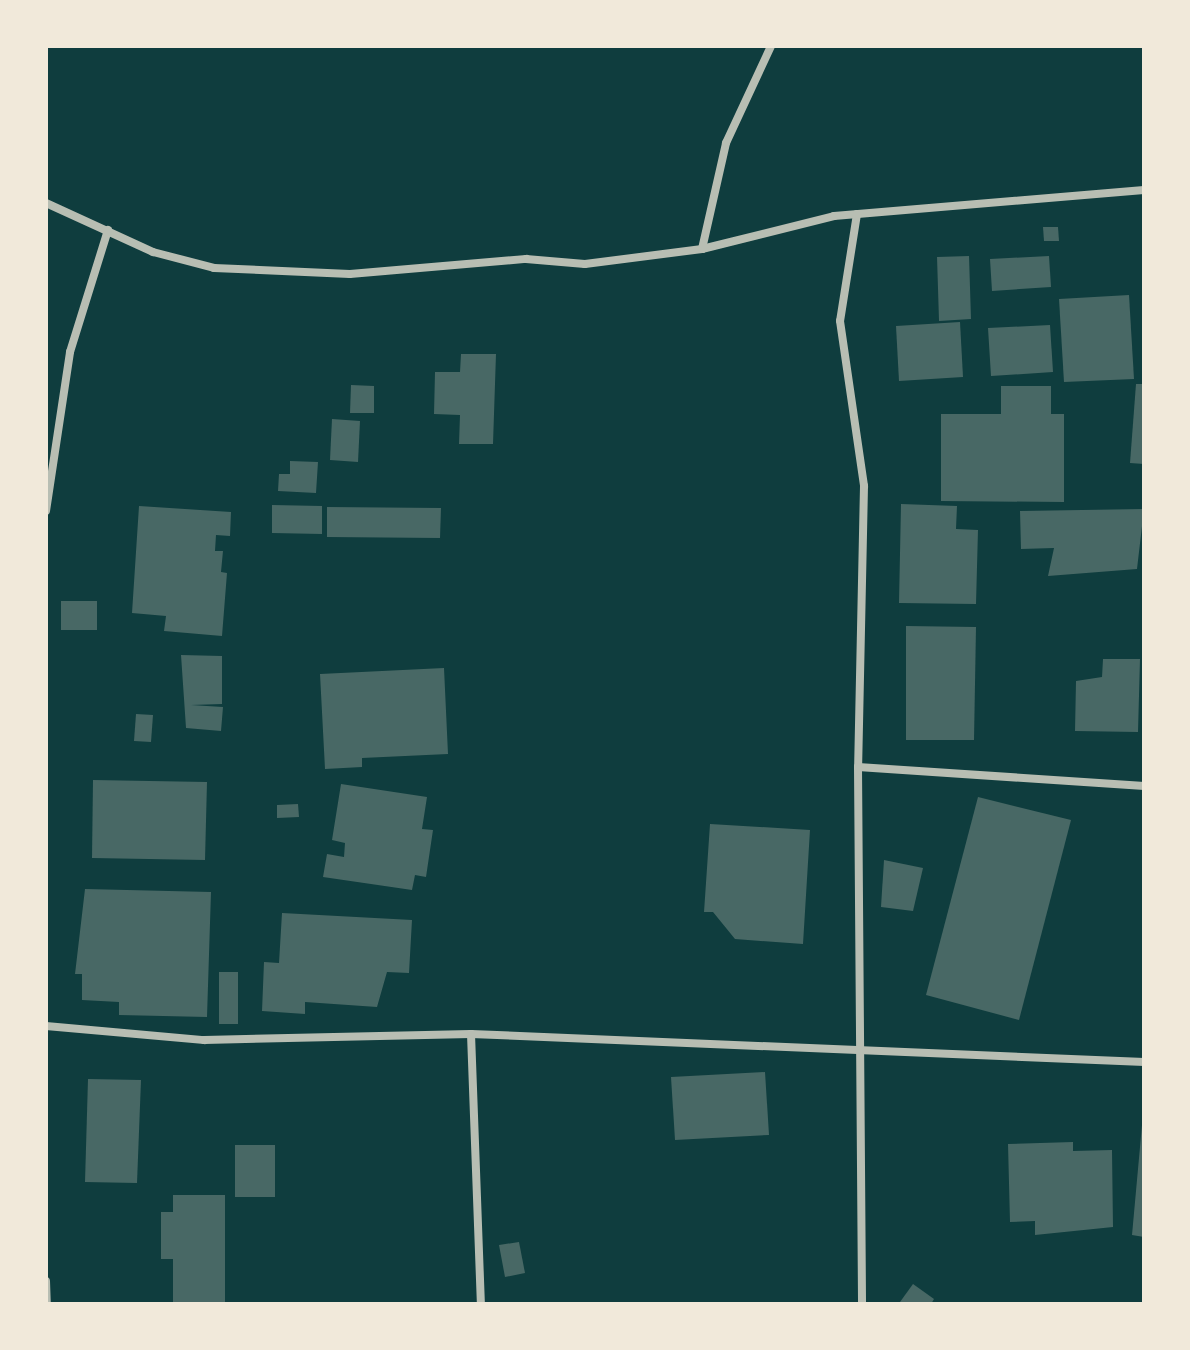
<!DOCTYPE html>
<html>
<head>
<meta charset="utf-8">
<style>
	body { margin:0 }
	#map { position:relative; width:1190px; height:1350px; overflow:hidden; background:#0f3d3e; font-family:"Space Grotesk",sans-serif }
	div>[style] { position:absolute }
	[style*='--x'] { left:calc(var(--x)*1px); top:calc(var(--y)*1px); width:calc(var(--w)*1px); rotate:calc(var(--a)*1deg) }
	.building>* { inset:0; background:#486865 }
	.minor>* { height:8px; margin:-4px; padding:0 4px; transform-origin:4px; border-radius:4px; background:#b8beb3 }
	span { translate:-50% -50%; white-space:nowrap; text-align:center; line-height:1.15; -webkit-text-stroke:8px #f1e9da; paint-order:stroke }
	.frame { position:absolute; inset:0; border:48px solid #f1e9da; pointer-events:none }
</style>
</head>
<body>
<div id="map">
	<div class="building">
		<div style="clip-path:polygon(1043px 227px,1058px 227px,1059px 241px,1044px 241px)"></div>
		<div style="clip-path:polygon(969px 256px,971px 319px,939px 321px,937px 257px)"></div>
		<div style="clip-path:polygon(1049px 256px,1051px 287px,992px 291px,990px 259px)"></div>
		<div style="clip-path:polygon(1129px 295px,1134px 379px,1064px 382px,1059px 299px)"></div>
		<div style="clip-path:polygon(960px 322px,963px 377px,899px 381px,896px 326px)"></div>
		<div style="clip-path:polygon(1050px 325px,1053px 372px,991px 376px,988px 328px)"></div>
		<div style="clip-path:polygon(461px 354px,496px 354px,493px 444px,459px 444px,460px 415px,434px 414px,435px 372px,460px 372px)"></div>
		<div style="clip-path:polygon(1136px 384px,1144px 384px,1144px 464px,1130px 463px)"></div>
		<div style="clip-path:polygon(351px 385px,374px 386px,374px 413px,350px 413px)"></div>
		<div style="clip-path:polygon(1001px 386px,1051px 386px,1051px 414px,1064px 414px,1064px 502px,941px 501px,941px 414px,1001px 414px)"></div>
		<div style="clip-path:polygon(332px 419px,360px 421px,358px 462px,330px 460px)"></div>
		<div style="clip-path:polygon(290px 461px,318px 462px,316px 493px,278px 491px,279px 474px,290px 474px)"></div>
		<div style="clip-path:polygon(901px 504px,957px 506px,956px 529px,978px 530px,976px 604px,899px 603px)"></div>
		<div style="clip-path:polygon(272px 505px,322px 506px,322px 534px,272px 533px)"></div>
		<div style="clip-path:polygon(139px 506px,231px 512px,230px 536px,216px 535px,215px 551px,223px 551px,221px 572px,227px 573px,222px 636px,164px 631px,166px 616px,132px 613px)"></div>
		<div style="clip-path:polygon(327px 507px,441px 508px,440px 538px,327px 537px)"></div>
		<div style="clip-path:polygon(1144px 509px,1137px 569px,1048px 576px,1054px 548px,1021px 549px,1020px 511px)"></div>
		<div style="clip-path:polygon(61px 601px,97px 601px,97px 630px,61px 630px)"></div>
		<div style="clip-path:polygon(906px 626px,976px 627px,974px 740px,906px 740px)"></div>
		<div style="clip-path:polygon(181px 655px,222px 656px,222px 704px,191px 705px,223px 707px,221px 731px,186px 728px)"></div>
		<div style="clip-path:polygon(1103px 659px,1140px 659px,1138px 732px,1075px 731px,1076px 681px,1102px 677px)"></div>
		<div style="clip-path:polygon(444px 668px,448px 754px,362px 758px,362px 767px,325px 769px,320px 674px)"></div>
		<div style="clip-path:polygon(136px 714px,153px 715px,151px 742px,134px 741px)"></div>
		<div style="clip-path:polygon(93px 780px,207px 782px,205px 860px,92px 858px)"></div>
		<div style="clip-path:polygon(341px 784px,427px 797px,422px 829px,433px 830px,426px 877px,415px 875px,412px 890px,323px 877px,327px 854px,344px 857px,345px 843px,332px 840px)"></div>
		<div style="clip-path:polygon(978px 797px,1071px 820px,1019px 1020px,926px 995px)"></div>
		<div style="clip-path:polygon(298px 804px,299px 817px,277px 818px,277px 805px)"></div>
		<div style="clip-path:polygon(710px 824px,810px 830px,803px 944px,735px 939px,713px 912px,704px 912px)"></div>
		<div style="clip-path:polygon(884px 860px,923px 868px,913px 911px,881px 907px)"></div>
		<div style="clip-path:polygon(85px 889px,211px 892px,207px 1017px,119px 1015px,119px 1002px,82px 1000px,82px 974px,75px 974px)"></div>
		<div style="clip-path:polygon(282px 913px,412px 920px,409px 973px,387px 972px,377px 1007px,305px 1002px,305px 1014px,262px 1011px,264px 962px,279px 963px)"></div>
		<div style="clip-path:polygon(219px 972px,238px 972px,238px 1024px,219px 1024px)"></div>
		<div style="clip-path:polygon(765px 1072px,769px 1135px,675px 1140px,671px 1077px)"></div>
		<div style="clip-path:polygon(88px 1079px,141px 1080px,137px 1183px,85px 1182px)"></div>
		<div style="clip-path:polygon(1142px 1125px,1144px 1125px,1144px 1237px,1132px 1235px)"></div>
		<div style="clip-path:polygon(1073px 1142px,1073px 1151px,1112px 1150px,1113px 1227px,1035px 1235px,1035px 1221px,1010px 1222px,1008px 1144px)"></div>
		<div style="clip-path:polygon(235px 1145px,275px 1145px,275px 1197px,235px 1197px)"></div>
		<div style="clip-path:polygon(173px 1195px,225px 1195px,225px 1304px,173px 1304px,173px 1259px,161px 1259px,161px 1212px,173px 1212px)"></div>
		<div style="clip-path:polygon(519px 1242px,525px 1273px,505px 1277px,499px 1245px)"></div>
		<div style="clip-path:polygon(913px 1284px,934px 1299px,931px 1304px,900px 1302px)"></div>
	</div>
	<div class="minor">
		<div style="--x:46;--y:203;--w:118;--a:24.6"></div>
		<div style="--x:153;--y:252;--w:63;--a:14.7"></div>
		<div style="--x:214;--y:268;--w:136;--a:2.5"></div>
		<div style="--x:350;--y:274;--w:177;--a:-4.9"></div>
		<div style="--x:526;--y:259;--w:59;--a:4.8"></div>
		<div style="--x:585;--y:264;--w:118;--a:-7.3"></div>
		<div style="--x:702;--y:249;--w:136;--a:-14"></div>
		<div style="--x:834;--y:216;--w:311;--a:-4.8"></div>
		<div style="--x:857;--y:214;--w:108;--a:99"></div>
		<div style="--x:840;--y:321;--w:167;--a:81.7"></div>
		<div style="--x:864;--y:486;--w:281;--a:91.2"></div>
		<div style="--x:858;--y:767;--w:537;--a:89.57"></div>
		<div style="--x:702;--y:249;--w:109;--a:-77.2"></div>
		<div style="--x:726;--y:143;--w:107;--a:-65.1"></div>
		<div style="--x:46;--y:511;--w:161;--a:-81.4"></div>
		<div style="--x:70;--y:352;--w:128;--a:-72.7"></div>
		<div style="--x:858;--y:767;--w:287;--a:3.8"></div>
		<div style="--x:46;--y:1026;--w:159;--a:5.1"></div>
		<div style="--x:204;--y:1040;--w:267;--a:-1.3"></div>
		<div style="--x:471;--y:1034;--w:674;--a:2.38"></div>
		<div style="--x:471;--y:1034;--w:270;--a:87.9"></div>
		<div style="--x:46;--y:1281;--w:23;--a:88"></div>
	</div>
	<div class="frame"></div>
</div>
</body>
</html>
